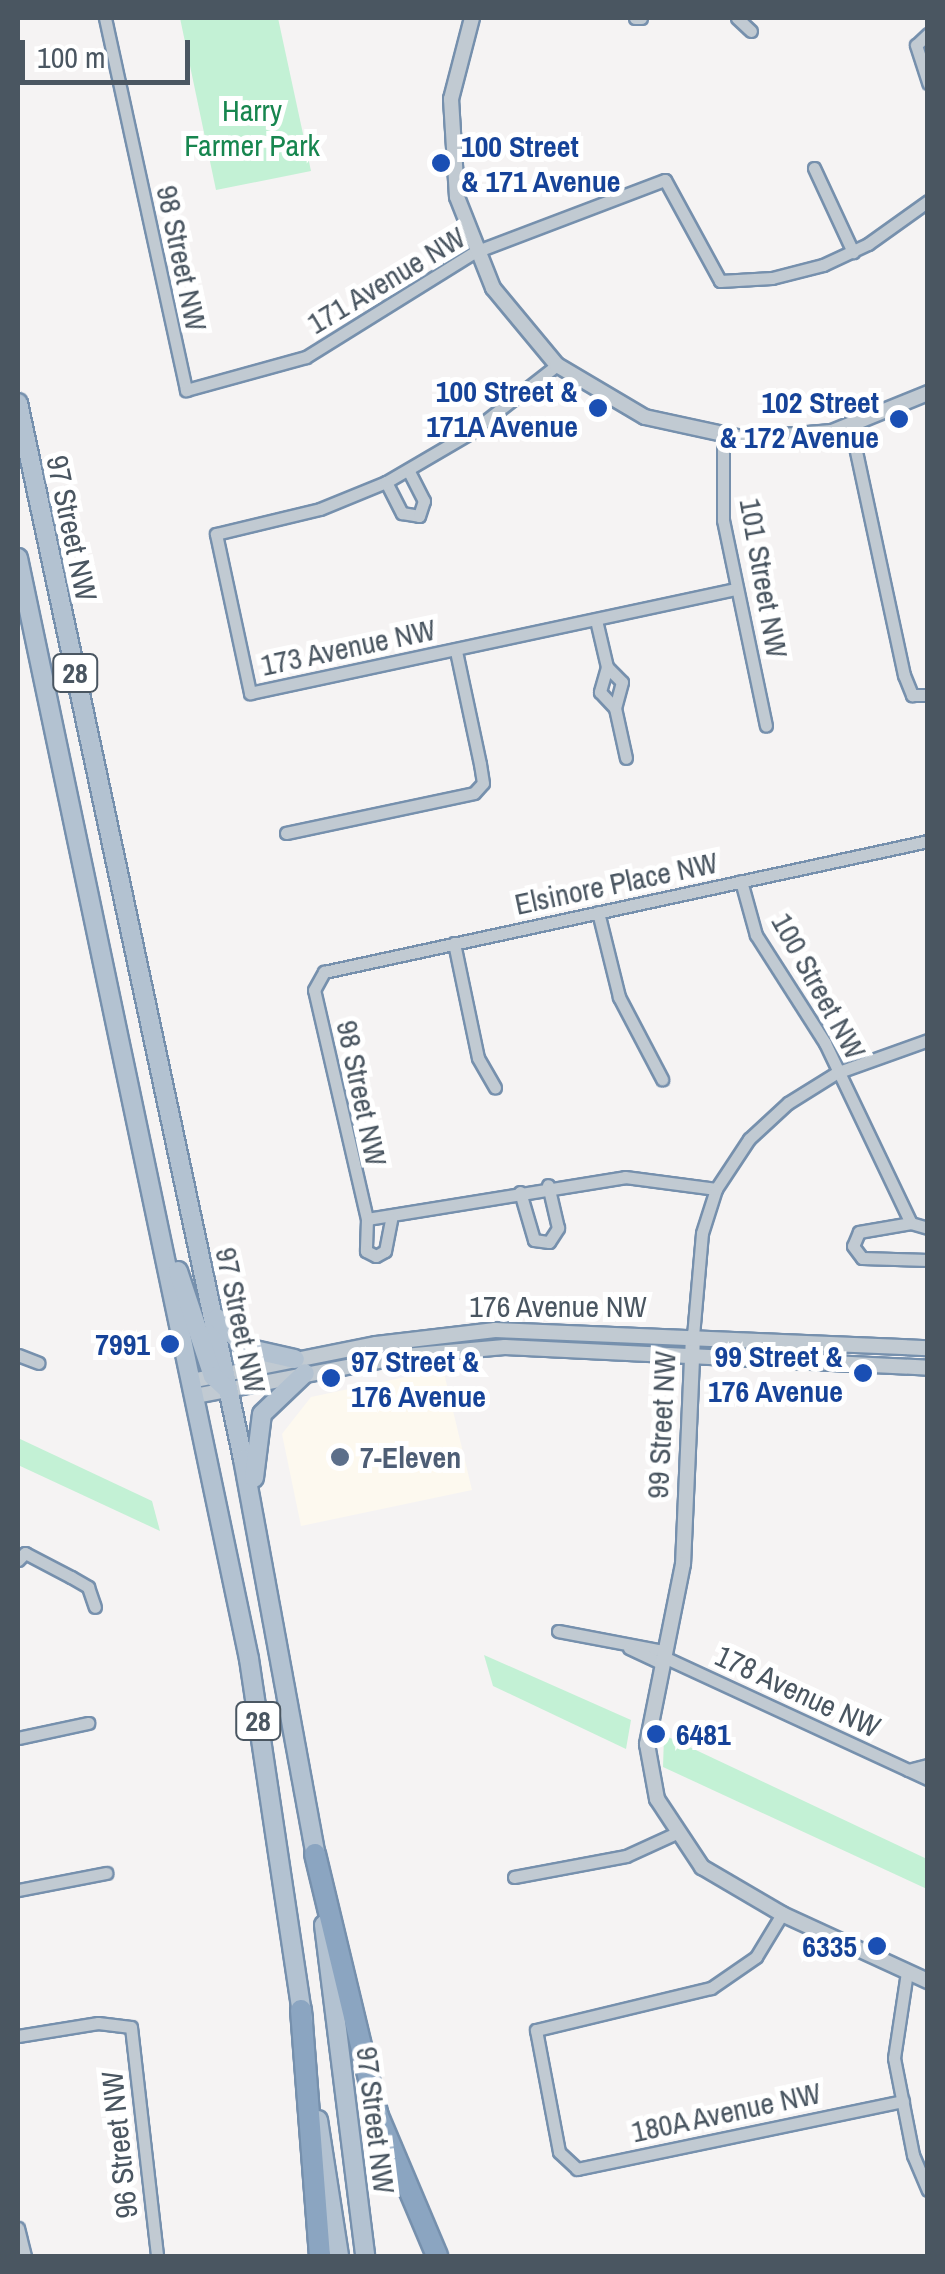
<!DOCTYPE html>
<html>
<head>
<meta charset="utf-8">
<style>
	body { margin:0 }
	#map { position:relative; width:945px; height:2274px; overflow:hidden; background:#f5f3f3; font-family:"Archivo Narrow",sans-serif }
	div>[style] { position:absolute }
	[style*='--x'] { left:calc(var(--x)*1px); top:calc(var(--y)*1px); width:calc(var(--w)*1px); rotate:calc(var(--a)*1deg) }
	.commercial>* { inset:0; background:#fdf9ef }
	.green>* { inset:0; background:#c3f1d5 }
	.roads { filter:drop-shadow(2px 0 #7690ad) drop-shadow(-2px 0 #7690ad) drop-shadow(0 2px #7690ad) drop-shadow(0 -2px #7690ad) }
	.minor>* { height:11px; margin:-5.5px; padding:0 5.5px; transform-origin:5.5px; border-radius:5.5px; background:#c1cad2 }
	.tertiary>* { height:14px; margin:-7px; padding:0 7px; transform-origin:7px; border-radius:7px; background:#c1cad2 }
	.primary>* { height:18px; margin:-9px; padding:0 9px; transform-origin:9px; border-radius:9px; background:#b3c2d1 }
	.motorway>* { height:20px; margin:-10px; padding:0 10px; transform-origin:10px; border-radius:10px; background:#8ba5c1 }
	.dots>* { width:28px; height:28px; translate:-50% -50%; box-sizing:border-box; border:5px solid #fff; border-radius:50% }
	span { translate:-50% -50%; white-space:nowrap; text-align:center; line-height:1.15; -webkit-text-stroke:10px #fff; paint-order:stroke }
	.shield-label span { padding:2px 8px; background:#fff; border:2px solid; border-radius:8px; -webkit-text-stroke-width:0 }
	.shield-label { font-size:28px; color:#4a5661; font-weight:700 }
	.park-label { font-size:30px; color:#17864f }
	.transit-label { font-size:30px; color:#164399; font-weight:700 }
	.left { translate:0 -50%; text-align:left }
	.right { translate:-100% -50%; text-align:right }
	.street-label { font-size:30px; color:#4a5661 }
	.service-label { font-size:30px; color:#4e5e75; font-weight:700 }
	.frame { position:absolute; inset:0; border:20px solid #4a5661; pointer-events:none }
	.scale { position:absolute; left:20px; top:40px; width:170px; height:45px; box-sizing:border-box; border:5px solid #4a5661; border-top:0; padding-left:12px; font-size:30px; line-height:35px; white-space:nowrap; color:#4a5661; -webkit-text-stroke:8px #fff; paint-order:stroke }
</style>
</head>
<body>
<div id="map">
	<div class="commercial">
		<div style="clip-path:polygon(443px 1369px,472px 1490px,301px 1526px,282px 1434px,311px 1397px)"></div>
	</div>
	<div class="green">
		<div style="clip-path:polygon(180px 18px,278px 18px,311px 171px,216px 190px)"></div>
		<div style="clip-path:polygon(18px 1438px,152px 1501px,160px 1531px,18px 1465px)"></div>
		<div style="clip-path:polygon(484px 1655px,631px 1720px,626px 1749px,493px 1686px)"></div>
		<div style="clip-path:polygon(664px 1735px,927px 1859px,927px 1889px,663px 1767px)"></div>
	</div>
	<div class="roads">
		<div class="minor">
			<div style="--x:105;--y:18;--w:381;--a:77.7"></div>
			<div style="--x:186;--y:390;--w:124;--a:-15.4"></div>
			<div style="--x:306;--y:357;--w:199;--a:-31.9"></div>
			<div style="--x:475;--y:252;--w:203;--a:-20.8"></div>
			<div style="--x:665;--y:180;--w:115;--a:61.4"></div>
			<div style="--x:720;--y:281;--w:52;--a:-3.3"></div>
			<div style="--x:772;--y:278;--w:53;--a:-14.3"></div>
			<div style="--x:823;--y:265;--w:50;--a:-25"></div>
			<div style="--x:868;--y:244;--w:74;--a:-35.6"></div>
			<div style="--x:635;--y:18;--w:6;--a:0"></div>
			<div style="--x:737;--y:18;--w:19;--a:43"></div>
			<div style="--x:928;--y:34;--w:16;--a:137"></div>
			<div style="--x:916;--y:45;--w:40;--a:72"></div>
			<div style="--x:814;--y:168;--w:93;--a:65.1"></div>
			<div style="--x:557;--y:365;--w:110;--a:142"></div>
			<div style="--x:470;--y:433;--w:97;--a:149.7"></div>
			<div style="--x:386;--y:482;--w:71;--a:157.8"></div>
			<div style="--x:320;--y:509;--w:107;--a:166.5"></div>
			<div style="--x:216;--y:534;--w:163;--a:77.9"></div>
			<div style="--x:250;--y:693;--w:497;--a:-12.1"></div>
			<div style="--x:851;--y:428;--w:253;--a:77.9"></div>
			<div style="--x:904;--y:675;--w:22;--a:68"></div>
			<div style="--x:912;--y:695;--w:16;--a:0"></div>
			<div style="--x:723;--y:436;--w:84;--a:90"></div>
			<div style="--x:723;--y:520;--w:210;--a:78.2"></div>
			<div style="--x:386;--y:482;--w:35;--a:63"></div>
			<div style="--x:402;--y:513;--w:17;--a:10"></div>
			<div style="--x:419;--y:516;--w:16;--a:-72"></div>
			<div style="--x:424;--y:501;--w:34;--a:-117"></div>
			<div style="--x:596;--y:620;--w:48;--a:76.8"></div>
			<div style="--x:607;--y:667;--w:21;--a:45"></div>
			<div style="--x:622;--y:682;--w:27;--a:105"></div>
			<div style="--x:615;--y:708;--w:51;--a:77.6"></div>
			<div style="--x:607;--y:667;--w:26;--a:106"></div>
			<div style="--x:600;--y:692;--w:22;--a:47"></div>
			<div style="--x:286;--y:833;--w:192;--a:-12"></div>
			<div style="--x:474;--y:793;--w:13;--a:-48"></div>
			<div style="--x:483;--y:783;--w:19;--a:-99"></div>
			<div style="--x:480;--y:764;--w:116;--a:-102"></div>
			<div style="--x:741;--y:881;--w:56;--a:74.5"></div>
			<div style="--x:756;--y:935;--w:128;--a:57.4"></div>
			<div style="--x:825;--y:1043;--w:199;--a:64.5"></div>
			<div style="--x:598;--y:912;--w:88;--a:76.1"></div>
			<div style="--x:619;--y:997;--w:93;--a:62.3"></div>
			<div style="--x:454;--y:943;--w:117;--a:78.2"></div>
			<div style="--x:478;--y:1058;--w:34;--a:60"></div>
			<div style="--x:520;--y:1192;--w:50;--a:73.7"></div>
			<div style="--x:534;--y:1240;--w:15;--a:8"></div>
			<div style="--x:549;--y:1242;--w:17;--a:-57"></div>
			<div style="--x:558;--y:1228;--w:44;--a:-103.1"></div>
			<div style="--x:367;--y:1219;--w:235;--a:-103"></div>
			<div style="--x:314;--y:990;--w:21;--a:-61"></div>
			<div style="--x:324;--y:972;--w:618;--a:-12.24"></div>
			<div style="--x:367;--y:1219;--w:261;--a:-9.2"></div>
			<div style="--x:625;--y:1177;--w:92;--a:7.5"></div>
			<div style="--x:367;--y:1219;--w:32;--a:92"></div>
			<div style="--x:366;--y:1251;--w:11;--a:27"></div>
			<div style="--x:376;--y:1256;--w:10;--a:-29"></div>
			<div style="--x:385;--y:1251;--w:32;--a:-79"></div>
			<div style="--x:928;--y:1228;--w:18;--a:-164"></div>
			<div style="--x:911;--y:1223;--w:53;--a:170.2"></div>
			<div style="--x:859;--y:1232;--w:15;--a:113"></div>
			<div style="--x:853;--y:1246;--w:15;--a:53"></div>
			<div style="--x:862;--y:1258;--w:66;--a:1.7"></div>
			<div style="--x:693;--y:1336;--w:103;--a:-85"></div>
			<div style="--x:702;--y:1233;--w:46;--a:-72.3"></div>
			<div style="--x:716;--y:1189;--w:60;--a:-56.6"></div>
			<div style="--x:749;--y:1139;--w:53;--a:-42.7"></div>
			<div style="--x:788;--y:1103;--w:57;--a:-32"></div>
			<div style="--x:836;--y:1073;--w:98;--a:-19.7"></div>
			<div style="--x:18;--y:1355;--w:22;--a:21"></div>
			<div style="--x:18;--y:1560;--w:10;--a:-45"></div>
			<div style="--x:25;--y:1553;--w:52;--a:27.6"></div>
			<div style="--x:71;--y:1577;--w:20;--a:30"></div>
			<div style="--x:88;--y:1587;--w:21;--a:71"></div>
			<div style="--x:558;--y:1631;--w:108;--a:10.7"></div>
			<div style="--x:664;--y:1651;--w:7;--a:74"></div>
			<div style="--x:666;--y:1658;--w:289;--a:24.8"></div>
			<div style="--x:629;--y:1648;--w:33;--a:25"></div>
			<div style="--x:659;--y:1662;--w:8;--a:-30"></div>
			<div style="--x:18;--y:1738;--w:72;--a:-12.1"></div>
			<div style="--x:908;--y:1770;--w:21;--a:-14"></div>
			<div style="--x:514;--y:1877;--w:114;--a:-10.6"></div>
			<div style="--x:626;--y:1856;--w:53;--a:-24.6"></div>
			<div style="--x:18;--y:1890;--w:90;--a:-10.9"></div>
			<div style="--x:782;--y:1914;--w:50;--a:121.2"></div>
			<div style="--x:756;--y:1957;--w:55;--a:145.4"></div>
			<div style="--x:711;--y:1988;--w:180;--a:166.5"></div>
			<div style="--x:536;--y:2030;--w:124;--a:79.3"></div>
			<div style="--x:559;--y:2152;--w:25;--a:43"></div>
			<div style="--x:577;--y:2169;--w:333;--a:-11.8"></div>
			<div style="--x:907;--y:1972;--w:87;--a:98.6"></div>
			<div style="--x:894;--y:2058;--w:99;--a:78.9"></div>
			<div style="--x:913;--y:2155;--w:38;--a:67"></div>
			<div style="--x:18;--y:2036;--w:81;--a:-9.2"></div>
			<div style="--x:98;--y:2023;--w:33;--a:7"></div>
			<div style="--x:131;--y:2027;--w:230;--a:83.5"></div>
			<div style="--x:18;--y:2228;--w:29;--a:76"></div>
		</div>
		<div class="tertiary">
			<div style="--x:472;--y:18;--w:84;--a:104.5"></div>
			<div style="--x:451;--y:99;--w:98;--a:86.5"></div>
			<div style="--x:457;--y:197;--w:98;--a:68.4"></div>
			<div style="--x:493;--y:288;--w:100;--a:50.3"></div>
			<div style="--x:557;--y:365;--w:102;--a:30.6"></div>
			<div style="--x:645;--y:417;--w:103;--a:12.3"></div>
			<div style="--x:746;--y:439;--w:86;--a:-4.7"></div>
			<div style="--x:832;--y:432;--w:104;--a:-22.1"></div>
			<div style="--x:693;--y:1336;--w:228;--a:92.5"></div>
			<div style="--x:683;--y:1564;--w:184;--a:101.3"></div>
			<div style="--x:647;--y:1744;--w:56;--a:79.7"></div>
			<div style="--x:657;--y:1799;--w:82;--a:56.5"></div>
			<div style="--x:702;--y:1867;--w:93;--a:30.4"></div>
			<div style="--x:782;--y:1914;--w:161;--a:24.7"></div>
			<div style="--x:191;--y:1381;--w:189;--a:-11.3"></div>
			<div style="--x:376;--y:1344;--w:120;--a:-6.7"></div>
			<div style="--x:495;--y:1330;--w:433;--a:2.4"></div>
			<div style="--x:195;--y:1396;--w:213;--a:-10.8"></div>
			<div style="--x:404;--y:1356;--w:101;--a:-5.1"></div>
			<div style="--x:505;--y:1347;--w:424;--a:2.8"></div>
		</div>
		<div class="primary">
			<div style="--x:18;--y:403;--w:1080;--a:77.97"></div>
			<div style="--x:243;--y:1459;--w:412;--a:79.6"></div>
			<div style="--x:18;--y:558;--w:1125;--a:78.15"></div>
			<div style="--x:249;--y:1659;--w:365;--a:81.5"></div>
			<div style="--x:178;--y:1271;--w:111;--a:71.6"></div>
			<div style="--x:213;--y:1376;--w:19;--a:43"></div>
			<div style="--x:217;--y:1318;--w:42;--a:46"></div>
			<div style="--x:246;--y:1348;--w:50;--a:12.7"></div>
			<div style="--x:254;--y:1478;--w:64;--a:-82.9"></div>
			<div style="--x:262;--y:1414;--w:59;--a:-43.6"></div>
			<div style="--x:324;--y:1925;--w:334;--a:82.9"></div>
			<div style="--x:318;--y:2120;--w:138;--a:81.2"></div>
		</div>
		<div class="motorway">
			<div style="--x:315;--y:1854;--w:269;--a:76.5"></div>
			<div style="--x:378;--y:2116;--w:152;--a:67.1"></div>
			<div style="--x:301;--y:2010;--w:247;--a:85.6"></div>
		</div>
	</div>
	<div class="dots">
		<div style="left:441px;top:163px;background:#1a4fb4"></div>
		<div style="left:598px;top:408px;background:#1a4fb4"></div>
		<div style="left:899px;top:419px;background:#1a4fb4"></div>
		<div style="left:170px;top:1344px;background:#1a4fb4"></div>
		<div style="left:863px;top:1373px;background:#1a4fb4"></div>
		<div style="left:331px;top:1378px;background:#1a4fb4"></div>
		<div style="left:340px;top:1457px;background:#5c6f8a"></div>
		<div style="left:656px;top:1734px;background:#1a4fb4"></div>
		<div style="left:877px;top:1946px;background:#1a4fb4"></div>
	</div>
	<div class="shield-label">
		<span style="left:75px;top:673px">28</span>
		<span style="left:258px;top:1721px">28</span>
	</div>
	<div class="park-label">
		<span style="left:252px;top:127px">Harry<br>Farmer Park</span>
	</div>
	<div class="transit-label">
		<span class="left" style="left:461px;top:163px">100 Street<br>&amp; 171 Avenue</span>
		<span class="right" style="left:578px;top:408px">100 Street &amp;<br>171A Avenue</span>
		<span class="right" style="left:879px;top:419px">102 Street<br>&amp; 172 Avenue</span>
		<span class="right" style="left:150px;top:1344px">7991</span>
		<span class="right" style="left:843px;top:1373px">99 Street &amp;<br>176 Avenue</span>
		<span class="left" style="left:351px;top:1378px">97 Street &amp;<br>176 Avenue</span>
		<span class="left" style="left:676px;top:1734px">6481</span>
		<span class="right" style="left:857px;top:1946px">6335</span>
	</div>
	<div class="street-label">
		<span style="left:182px;top:258px;rotate:78deg">98 Street NW</span>
		<span style="left:386px;top:280px;rotate:-31deg">171 Avenue NW</span>
		<span style="left:72px;top:528px;rotate:78deg">97 Street NW</span>
		<span style="left:764px;top:578px;rotate:80deg">101 Street NW</span>
		<span style="left:348px;top:647px;rotate:-12deg">173 Avenue NW</span>
		<span style="left:616px;top:883px;rotate:-12deg">Elsinore Place NW</span>
		<span style="left:819px;top:986px;rotate:61deg">100 Street NW</span>
		<span style="left:362px;top:1093px;rotate:78deg">98 Street NW</span>
		<span style="left:558px;top:1306px">176 Avenue NW</span>
		<span style="left:241px;top:1320px;rotate:78deg">97 Street NW</span>
		<span style="left:661px;top:1425px;rotate:-87deg">99 Street NW</span>
		<span style="left:798px;top:1691px;rotate:25deg">178 Avenue NW</span>
		<span style="left:726px;top:2112px;rotate:-12deg">180A Avenue NW</span>
		<span style="left:376px;top:2120px;rotate:83deg">97 Street NW</span>
		<span style="left:119px;top:2145px;rotate:-96deg">96 Street NW</span>
	</div>
	<div class="service-label">
		<span class="left" style="left:360px;top:1457px">7-Eleven</span>
	</div>
	<div class="frame"></div>
	<div class="scale">100 m</div>
</div>
</body>
</html>
